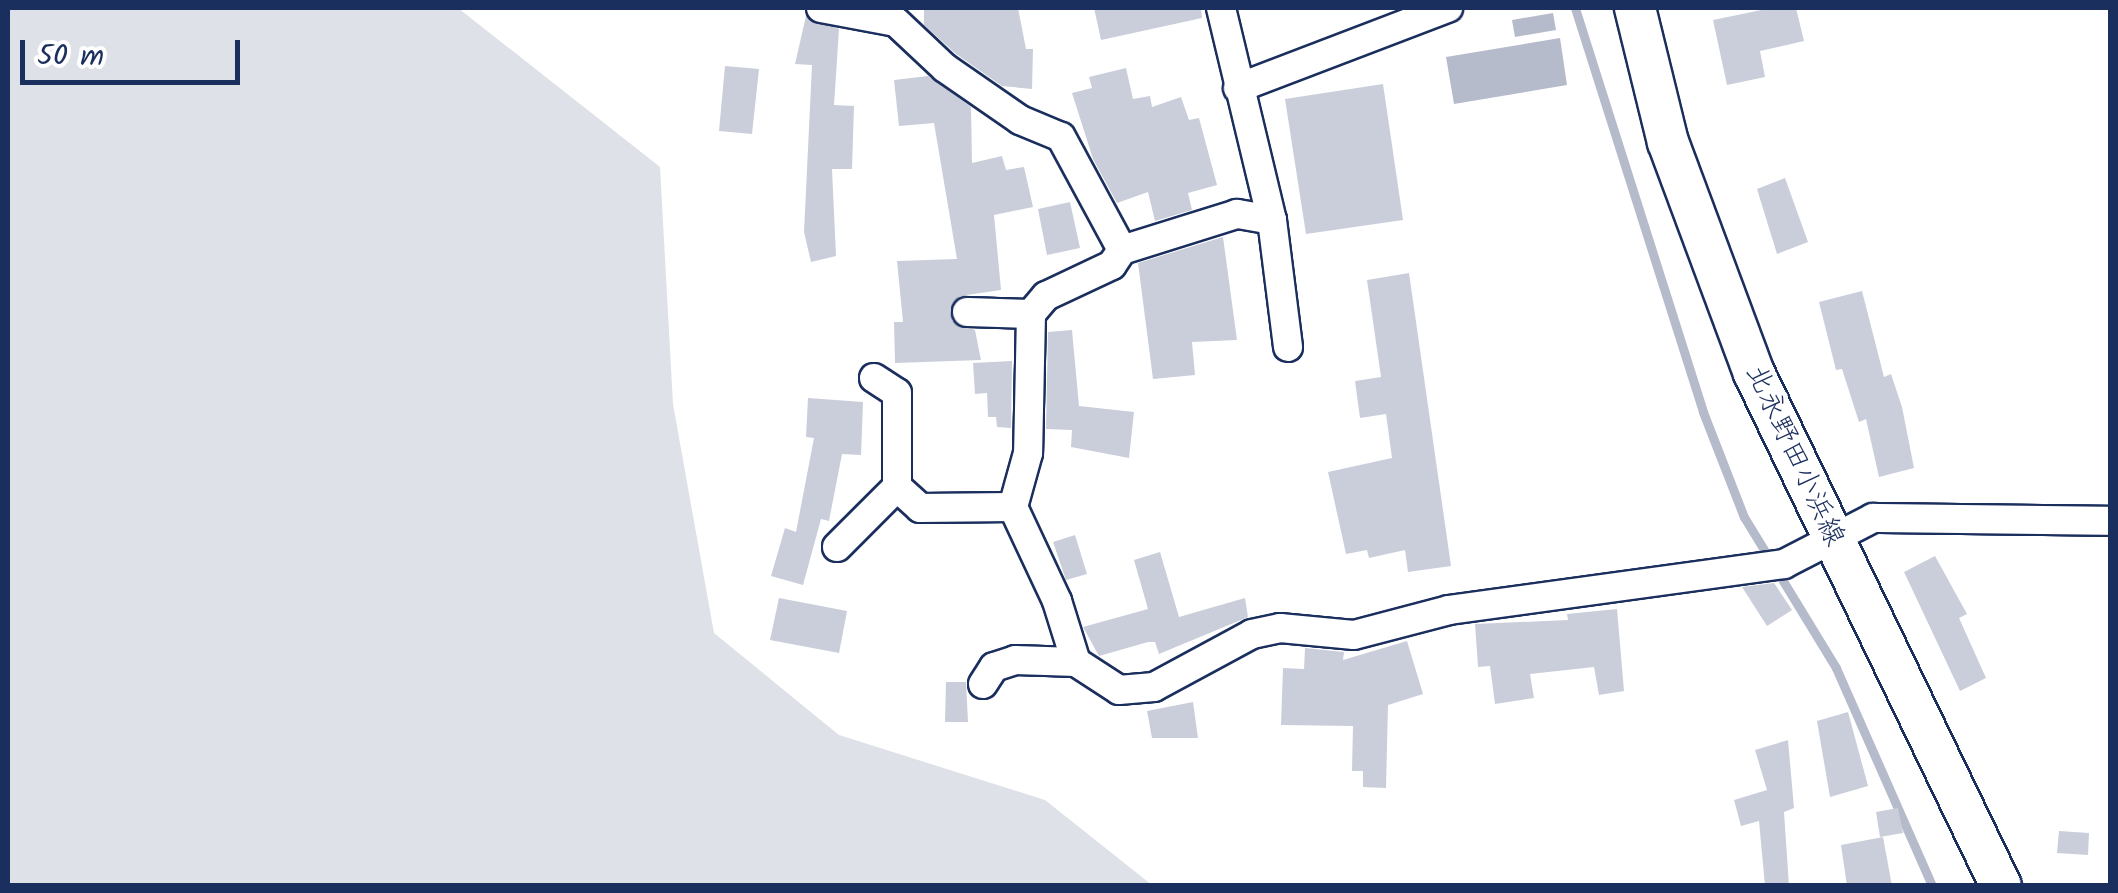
<!DOCTYPE html>
<html>
<head>
<meta charset="utf-8">
<style>
	body { margin:0 }
	#map { position:relative; width:2118px; height:893px; overflow:hidden; background:#fff; font-family:Kalam,"Klee One",sans-serif }
	div>[style] { position:absolute }
	[style*='--x'] { left:calc(var(--x)*1px); top:calc(var(--y)*1px); width:calc(var(--w)*1px); rotate:calc(var(--a)*1deg) }
	.green>* { inset:0; background:#dee1e7 }
	.water>* { inset:0; background:#b5bbca }
	.stream>* { height:9px; margin:-4.5px; padding:0 4.5px; transform-origin:4.5px; border-radius:4.5px; background:#b5bbca }
	.building>* { inset:0; background:#caceda }
	.roads { filter:drop-shadow(2px 0 #1b2f5e) drop-shadow(-2px 0 #1b2f5e) drop-shadow(0 2px #1b2f5e) drop-shadow(0 -2px #1b2f5e) }
	.minor>* { height:28px; margin:-14px; padding:0 14px; transform-origin:14px; border-radius:14px; background:#fff }
	.secondary>* { height:40px; margin:-20px; padding:0 20px; transform-origin:20px; border-radius:20px; background:#fff }
	span { translate:-50% -50%; white-space:nowrap; text-align:center; line-height:1.15; -webkit-text-stroke:9px #fff; paint-order:stroke }
	.street-label { font-size:28px; color:#1b2f5e }
	.frame { position:absolute; inset:0; border:10px solid #1b2f5e; pointer-events:none }
	.scale { position:absolute; left:20px; top:40px; width:220px; height:45px; box-sizing:border-box; border:5px solid #1b2f5e; border-top:0; padding-left:12px; font-size:30px; line-height:35px; white-space:nowrap; color:#1b2f5e; -webkit-text-stroke:8px #fff; paint-order:stroke }
</style>
</head>
<body>
<div id="map">
	<div class="green">
		<div style="clip-path:polygon(8px 8px,458px 8px,660px 167px,673px 404px,714px 633px,839px 735px,1045px 800px,1152px 885px,8px 885px)"></div>
	</div>
	<div class="water">
		<div style="clip-path:polygon(1553px 13px,1556px 30px,1515px 37px,1512px 20px)"></div>
		<div style="clip-path:polygon(1560px 38px,1567px 85px,1454px 104px,1446px 57px)"></div>
	</div>
	<div class="stream">
		<div style="--x:1575;--y:8;--w:424;--a:72.4"></div>
		<div style="--x:1703;--y:412;--w:113;--a:68.7"></div>
		<div style="--x:1744;--y:517;--w:177;--a:58.6"></div>
		<div style="--x:1836;--y:668;--w:238;--a:66.2"></div>
	</div>
	<div class="building">
		<div style="clip-path:polygon(924px 8px,1018px 8px,1026px 49px,1033px 49px,1032px 89px,1002px 86px,956px 54px,924px 25px)"></div>
		<div style="clip-path:polygon(1094px 8px,1201px 8px,1202px 18px,1101px 40px)"></div>
		<div style="clip-path:polygon(1771px 8px,1796px 8px,1804px 41px,1760px 51px,1765px 77px,1727px 85px,1713px 20px)"></div>
		<div style="clip-path:polygon(806px 16px,839px 29px,834px 105px,854px 106px,852px 169px,832px 169px,836px 256px,811px 262px,804px 232px,812px 65px,795px 64px)"></div>
		<div style="clip-path:polygon(725px 66px,759px 69px,752px 134px,719px 131px)"></div>
		<div style="clip-path:polygon(1126px 68px,1133px 99px,1150px 96px,1152px 107px,1181px 97px,1189px 120px,1199px 118px,1217px 185px,1188px 193px,1192px 210px,1155px 221px,1148px 192px,1117px 203px,1093px 159px,1072px 93px,1092px 88px,1089px 77px)"></div>
		<div style="clip-path:polygon(928px 76px,971px 107px,972px 163px,1002px 156px,1006px 170px,1024px 167px,1033px 207px,994px 215px,1001px 290px,960px 296px,952px 304px,952px 321px,975px 330px,981px 360px,895px 363px,894px 322px,903px 322px,897px 261px,957px 259px,934px 123px,899px 126px,894px 80px)"></div>
		<div style="clip-path:polygon(1383px 84px,1403px 220px,1306px 234px,1285px 99px)"></div>
		<div style="clip-path:polygon(1785px 178px,1808px 242px,1777px 254px,1757px 189px)"></div>
		<div style="clip-path:polygon(1070px 202px,1080px 248px,1047px 255px,1038px 209px)"></div>
		<div style="clip-path:polygon(1223px 237px,1237px 340px,1192px 342px,1195px 375px,1153px 379px,1138px 263px)"></div>
		<div style="clip-path:polygon(1409px 273px,1451px 566px,1408px 572px,1405px 550px,1369px 558px,1367px 550px,1346px 554px,1328px 472px,1392px 458px,1386px 414px,1360px 418px,1355px 381px,1381px 377px,1367px 280px)"></div>
		<div style="clip-path:polygon(1862px 291px,1884px 377px,1891px 374px,1902px 407px,1914px 468px,1879px 477px,1866px 419px,1859px 422px,1842px 369px,1836px 370px,1819px 302px)"></div>
		<div style="clip-path:polygon(1072px 330px,1079px 406px,1134px 412px,1129px 458px,1071px 447px,1072px 430px,1046px 429px,1048px 332px)"></div>
		<div style="clip-path:polygon(1012px 361px,1011px 428px,997px 427px,996px 417px,988px 417px,987px 393px,975px 394px,973px 363px)"></div>
		<div style="clip-path:polygon(808px 398px,863px 402px,861px 455px,842px 454px,829px 521px,821px 519px,803px 585px,771px 576px,785px 528px,796px 532px,814px 438px,806px 437px)"></div>
		<div style="clip-path:polygon(1075px 535px,1087px 574px,1066px 580px,1053px 542px)"></div>
		<div style="clip-path:polygon(1160px 552px,1179px 617px,1245px 598px,1248px 617px,1159px 654px,1155px 642px,1148px 642px,1099px 656px,1083px 627px,1148px 609px,1134px 560px)"></div>
		<div style="clip-path:polygon(1935px 556px,1967px 614px,1959px 618px,1986px 678px,1960px 691px,1904px 572px)"></div>
		<div style="clip-path:polygon(1774px 583px,1792px 610px,1767px 626px,1742px 587px)"></div>
		<div style="clip-path:polygon(779px 598px,847px 611px,839px 653px,770px 640px)"></div>
		<div style="clip-path:polygon(1617px 609px,1624px 691px,1599px 695px,1594px 667px,1530px 674px,1534px 698px,1495px 704px,1490px 666px,1478px 667px,1475px 624px,1568px 620px,1567px 614px)"></div>
		<div style="clip-path:polygon(1407px 641px,1423px 694px,1388px 705px,1386px 788px,1363px 787px,1363px 771px,1352px 771px,1353px 726px,1281px 725px,1283px 668px,1304px 669px,1305px 648px,1344px 652px,1343px 660px)"></div>
		<div style="clip-path:polygon(946px 682px,966px 682px,968px 722px,945px 722px)"></div>
		<div style="clip-path:polygon(1193px 702px,1198px 738px,1152px 738px,1147px 711px)"></div>
		<div style="clip-path:polygon(1848px 712px,1868px 786px,1830px 797px,1817px 721px)"></div>
		<div style="clip-path:polygon(1788px 740px,1794px 808px,1784px 812px,1789px 886px,1765px 886px,1759px 821px,1741px 826px,1734px 800px,1767px 790px,1755px 750px)"></div>
		<div style="clip-path:polygon(1898px 808px,1903px 833px,1880px 837px,1876px 812px)"></div>
		<div style="clip-path:polygon(2059px 831px,2089px 833px,2088px 855px,2057px 853px)"></div>
		<div style="clip-path:polygon(1883px 837px,1892px 886px,1847px 886px,1841px 845px)"></div>
	</div>
	<div class="roads">
		<div class="minor">
			<div style="--x:821;--y:8;--w:76;--a:10.6"></div>
			<div style="--x:896;--y:22;--w:67;--a:43.2"></div>
			<div style="--x:945;--y:68;--w:91;--a:34.7"></div>
			<div style="--x:1020;--y:120;--w:44;--a:22.5"></div>
			<div style="--x:1061;--y:137;--w:128;--a:61.6"></div>
			<div style="--x:1221;--y:8;--w:218;--a:76.5"></div>
			<div style="--x:1272;--y:220;--w:128;--a:82.8"></div>
			<div style="--x:1238;--y:88;--w:225;--a:-20.9"></div>
			<div style="--x:1272;--y:220;--w:36;--a:-170"></div>
			<div style="--x:1237;--y:214;--w:121;--a:162.6"></div>
			<div style="--x:1122;--y:250;--w:18;--a:124"></div>
			<div style="--x:1112;--y:265;--w:73;--a:154.8"></div>
			<div style="--x:1046;--y:296;--w:23;--a:130"></div>
			<div style="--x:1031;--y:314;--w:139;--a:91.2"></div>
			<div style="--x:1028;--y:453;--w:56;--a:105.5"></div>
			<div style="--x:1013;--y:507;--w:104;--a:64.9"></div>
			<div style="--x:1057;--y:601;--w:64;--a:72.7"></div>
			<div style="--x:1076;--y:662;--w:51;--a:33.1"></div>
			<div style="--x:1119;--y:690;--w:35;--a:-5"></div>
			<div style="--x:1154;--y:687;--w:111;--a:-28.4"></div>
			<div style="--x:1252;--y:634;--w:29;--a:-12"></div>
			<div style="--x:1280;--y:628;--w:74;--a:5.4"></div>
			<div style="--x:1354;--y:635;--w:98;--a:-14.7"></div>
			<div style="--x:1449;--y:610;--w:338;--a:-7.8"></div>
			<div style="--x:1784;--y:564;--w:100;--a:-27.3"></div>
			<div style="--x:1873;--y:518;--w:237;--a:0.7"></div>
			<div style="--x:967;--y:312;--w:64;--a:1.8"></div>
			<div style="--x:874;--y:378;--w:27;--a:33"></div>
			<div style="--x:897;--y:393;--w:94;--a:90"></div>
			<div style="--x:897;--y:487;--w:31;--a:42"></div>
			<div style="--x:920;--y:508;--w:93;--a:-0.6"></div>
			<div style="--x:837;--y:547;--w:85;--a:-45"></div>
			<div style="--x:983;--y:684;--w:20;--a:-57"></div>
			<div style="--x:994;--y:667;--w:22;--a:-18"></div>
			<div style="--x:1015;--y:660;--w:61;--a:1.9"></div>
		</div>
		<div class="secondary">
			<div style="--x:1635;--y:8;--w:138;--a:76.2"></div>
			<div style="--x:1668;--y:142;--w:246;--a:69.6"></div>
			<div style="--x:1754;--y:373;--w:569;--a:64.29"></div>
		</div>
	</div>
	<div class="street-label">
		<span style="left:1794px;top:456px;rotate:65deg">北永野田小浜線</span>
	</div>
	<div class="frame"></div>
	<div class="scale">50 m</div>
</div>
</body>
</html>
